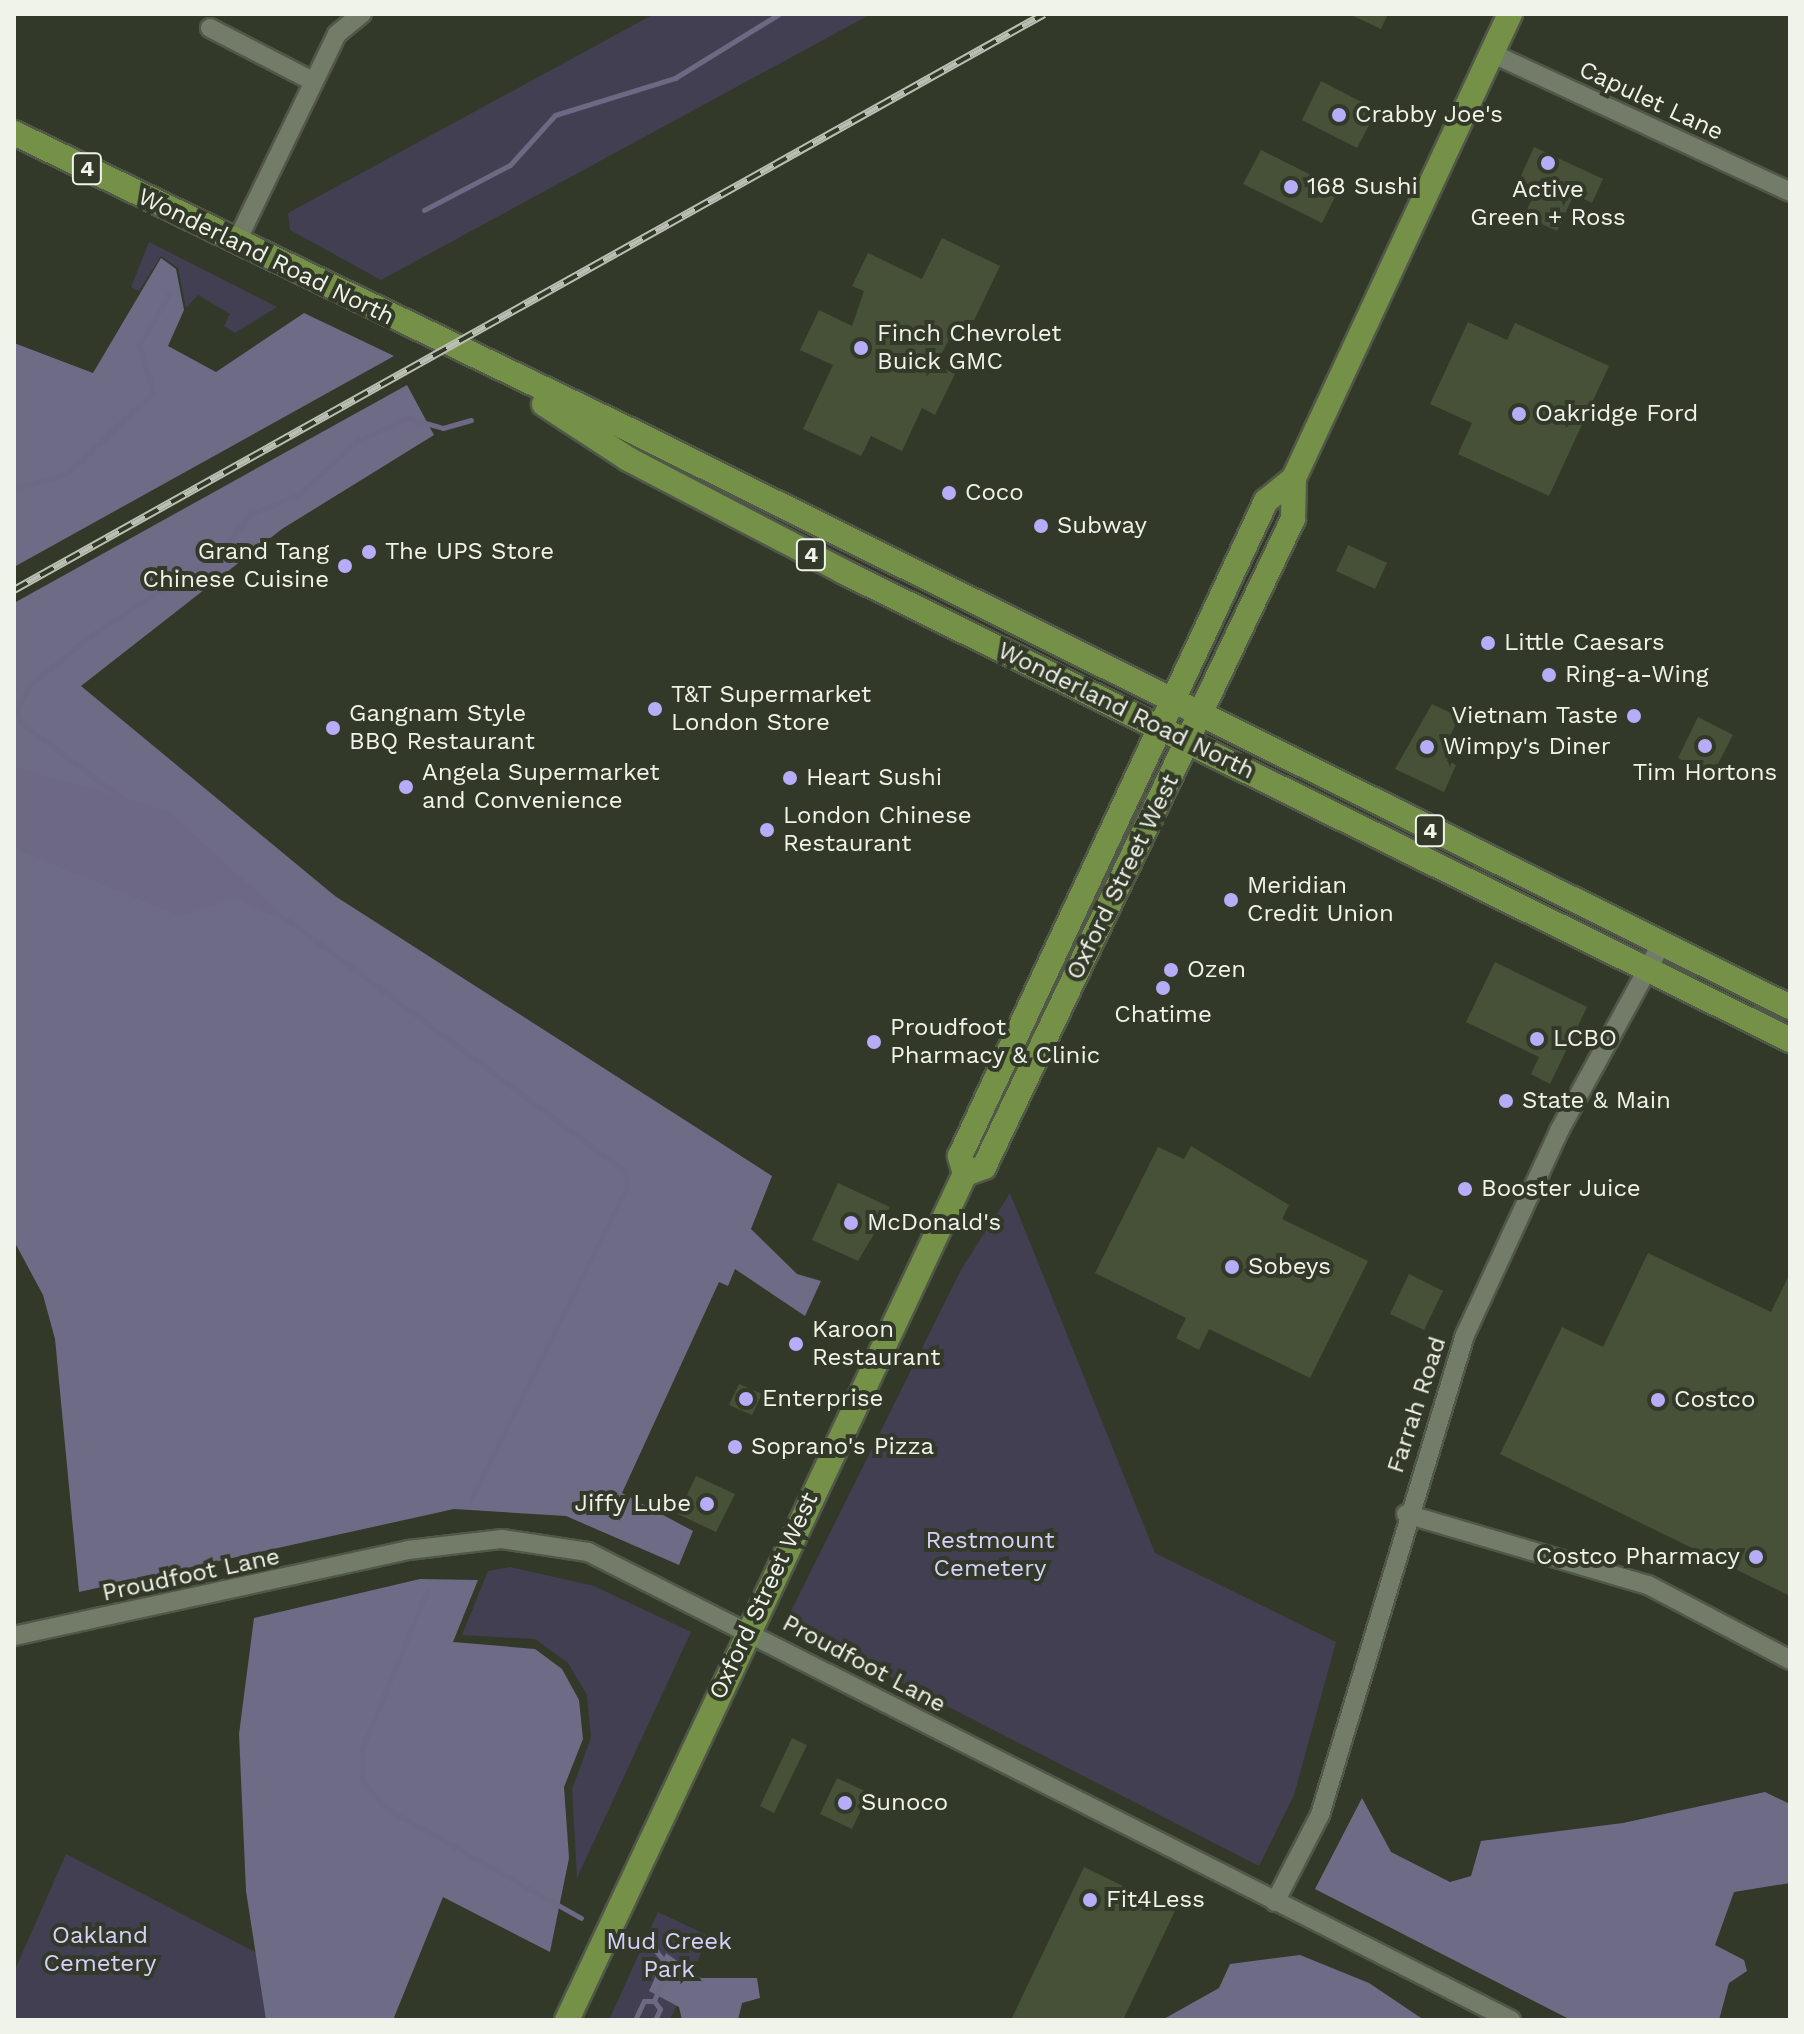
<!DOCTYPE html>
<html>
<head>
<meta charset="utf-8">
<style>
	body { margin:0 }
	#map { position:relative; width:1804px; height:2034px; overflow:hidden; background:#323929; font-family:"Work Sans",sans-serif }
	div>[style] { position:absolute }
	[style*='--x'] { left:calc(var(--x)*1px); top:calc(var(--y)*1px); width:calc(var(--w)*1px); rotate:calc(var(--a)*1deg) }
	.green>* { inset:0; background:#413f51 }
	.forest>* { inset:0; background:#6e6b86 }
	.water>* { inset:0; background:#6d6985 }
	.stream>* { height:5px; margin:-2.5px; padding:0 2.5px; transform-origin:2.5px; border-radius:2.5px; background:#6d6985 }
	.building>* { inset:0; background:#465138 }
	.roads { filter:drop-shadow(2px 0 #515749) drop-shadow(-2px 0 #515749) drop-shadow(0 2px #515749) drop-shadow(0 -2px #515749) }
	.minor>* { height:18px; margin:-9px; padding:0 9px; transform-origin:9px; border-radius:9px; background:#737c69 }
	.major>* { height:24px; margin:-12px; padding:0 12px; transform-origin:12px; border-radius:12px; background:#759147 }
	.rail>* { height:8px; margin-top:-4px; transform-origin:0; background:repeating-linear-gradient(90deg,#323929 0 15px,#babfb3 0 30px); box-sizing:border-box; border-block:2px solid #babfb3 }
	.dots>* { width:22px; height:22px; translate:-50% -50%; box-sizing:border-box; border:4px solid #323929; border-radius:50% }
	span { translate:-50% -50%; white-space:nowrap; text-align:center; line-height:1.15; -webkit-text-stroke:8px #323929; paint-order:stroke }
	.shield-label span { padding:2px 6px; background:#323929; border:2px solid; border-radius:6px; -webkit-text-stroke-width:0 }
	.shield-label { font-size:22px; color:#eff3e9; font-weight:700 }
	.street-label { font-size:24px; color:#eff3e9 }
	.poi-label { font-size:24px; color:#eff3e9 }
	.left { translate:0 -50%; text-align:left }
	.right { translate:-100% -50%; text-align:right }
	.park-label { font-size:24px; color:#d5d1fb }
	.frame { position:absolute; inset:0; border:16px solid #eff3e9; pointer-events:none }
</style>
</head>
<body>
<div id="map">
	<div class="green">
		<div style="clip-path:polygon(654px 14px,871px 14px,381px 280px,290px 230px,288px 213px)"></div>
		<div style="clip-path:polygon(149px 242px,277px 307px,235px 333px,224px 326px,230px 314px,198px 295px,186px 308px,178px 268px,161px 256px,139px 291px,131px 287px)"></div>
		<div style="clip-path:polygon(1010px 1193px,1155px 1553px,1336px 1642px,1294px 1795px,1259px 1866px,785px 1623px,962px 1268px)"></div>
		<div style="clip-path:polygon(510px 1567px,594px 1586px,691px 1632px,577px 1878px,572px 1789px,591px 1738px,587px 1695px,568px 1663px,535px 1639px,462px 1635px,488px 1571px)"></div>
		<div style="clip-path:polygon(66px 1854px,386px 2020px,14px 2020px,14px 1972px)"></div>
		<div style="clip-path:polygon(658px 1912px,709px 1936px,670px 2020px,609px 2020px)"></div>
	</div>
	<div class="forest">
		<div style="clip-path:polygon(161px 258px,176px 269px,184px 310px,168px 346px,216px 372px,304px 313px,394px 356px,14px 567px,14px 343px,93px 373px)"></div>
		<div style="clip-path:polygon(407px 385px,434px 435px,282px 529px,81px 686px,335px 896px,772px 1176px,751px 1229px,797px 1274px,821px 1281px,805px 1316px,735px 1269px,728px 1286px,719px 1282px,622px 1493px,693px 1531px,679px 1565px,566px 1516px,454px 1509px,79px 1592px,55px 1339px,43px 1295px,14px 1241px,14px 603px)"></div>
		<div style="clip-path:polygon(420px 1579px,478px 1580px,453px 1642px,535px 1649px,562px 1669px,579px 1700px,583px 1739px,564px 1787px,569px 1858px,550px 1952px,443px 1897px,393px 2020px,266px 2020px,246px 1891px,239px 1734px,254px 1618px)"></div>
		<div style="clip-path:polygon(1765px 1792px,1790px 1804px,1790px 1883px,1734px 1892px,1715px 1945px,1744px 1960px,1747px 1971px,1729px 1983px,1719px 2020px,1571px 2020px,1315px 1889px,1362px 1798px,1391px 1852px,1450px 1882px,1471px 1876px,1481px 1841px,1623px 1823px)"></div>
		<div style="clip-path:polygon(666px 1953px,701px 1978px,757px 1978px,760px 1998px,742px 2003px,738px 2020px,682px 2020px,679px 2007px,649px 1991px)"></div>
		<div style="clip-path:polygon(1300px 1955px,1369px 1983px,1424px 2020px,1162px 2020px,1219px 1988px,1230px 1964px)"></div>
	</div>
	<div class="water">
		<div style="clip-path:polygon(14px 767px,168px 811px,292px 924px,234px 898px,180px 916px,23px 852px,14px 845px)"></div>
	</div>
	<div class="stream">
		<div style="--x:424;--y:210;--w:97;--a:-27.6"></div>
		<div style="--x:510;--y:165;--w:67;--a:-48"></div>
		<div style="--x:555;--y:115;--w:126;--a:-17.1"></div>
		<div style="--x:675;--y:78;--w:122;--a:-31.6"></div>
		<div style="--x:14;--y:489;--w:56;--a:-16.5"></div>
		<div style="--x:68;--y:473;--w:117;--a:-43.6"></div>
		<div style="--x:153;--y:392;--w:49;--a:-106.6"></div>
		<div style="--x:139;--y:345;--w:59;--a:-59.5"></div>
		<div style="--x:129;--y:803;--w:134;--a:-143.5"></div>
		<div style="--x:21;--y:723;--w:13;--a:-113"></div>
		<div style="--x:16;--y:711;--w:30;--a:-62"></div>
		<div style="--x:30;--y:685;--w:79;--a:-39.3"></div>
		<div style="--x:91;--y:635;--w:148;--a:-32.6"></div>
		<div style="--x:216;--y:555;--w:54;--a:-49.5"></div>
		<div style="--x:251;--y:514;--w:51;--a:-22"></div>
		<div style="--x:298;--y:495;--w:81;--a:-42.5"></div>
		<div style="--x:358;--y:440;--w:55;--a:-23.7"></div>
		<div style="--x:408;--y:418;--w:36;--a:16"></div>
		<div style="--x:443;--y:428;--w:29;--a:-16"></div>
		<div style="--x:288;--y:920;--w:419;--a:36.7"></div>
		<div style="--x:624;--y:1170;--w:17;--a:80"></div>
		<div style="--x:627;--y:1187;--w:349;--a:116.6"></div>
		<div style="--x:427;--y:1591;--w:171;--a:112.4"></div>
		<div style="--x:362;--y:1749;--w:31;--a:90"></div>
		<div style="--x:362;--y:1780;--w:35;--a:51"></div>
		<div style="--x:384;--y:1807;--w:226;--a:29.4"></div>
		<div style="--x:639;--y:1946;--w:18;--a:16"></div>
		<div style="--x:656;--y:1951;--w:21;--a:51"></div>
		<div style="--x:669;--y:1967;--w:37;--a:114"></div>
		<div style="--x:654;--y:2001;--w:10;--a:53"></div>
		<div style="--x:660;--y:2009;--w:12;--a:114"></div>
		<div style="--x:635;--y:2020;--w:21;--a:-65"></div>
		<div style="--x:644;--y:2001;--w:10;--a:0"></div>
	</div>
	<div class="building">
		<div style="clip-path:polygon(1349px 14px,1388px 14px,1381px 29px)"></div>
		<div style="clip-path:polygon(1321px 81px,1377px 110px,1357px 148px,1302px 120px)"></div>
		<div style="clip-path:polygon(1534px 147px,1603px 179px,1592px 203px,1574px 194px,1557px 231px,1524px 216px,1537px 188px,1519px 180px)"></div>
		<div style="clip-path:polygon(1261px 150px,1339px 189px,1322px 223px,1243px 184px)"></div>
		<div style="clip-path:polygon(942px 238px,1000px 266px,968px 333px,955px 327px,936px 365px,955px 374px,935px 415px,922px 408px,902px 451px,871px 436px,861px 456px,803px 429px,833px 365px,800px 350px,819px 310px,852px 326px,864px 291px,852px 286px,868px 253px,922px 279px)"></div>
		<div style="clip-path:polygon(1468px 322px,1507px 340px,1515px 323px,1609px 366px,1549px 496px,1458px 454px,1472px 423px,1430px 404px)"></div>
		<div style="clip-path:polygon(1348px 545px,1387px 563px,1375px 589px,1336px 571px)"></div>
		<div style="clip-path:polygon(1432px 704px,1459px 717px,1446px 745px,1453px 749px,1447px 761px,1456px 765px,1444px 792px,1395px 769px)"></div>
		<div style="clip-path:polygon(1698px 717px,1733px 735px,1712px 775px,1678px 758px)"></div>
		<div style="clip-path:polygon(1495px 962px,1587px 1007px,1550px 1084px,1531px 1074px,1539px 1057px,1466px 1022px)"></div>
		<div style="clip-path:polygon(1191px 1146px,1289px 1205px,1282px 1219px,1368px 1261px,1310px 1378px,1209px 1329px,1199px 1350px,1176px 1338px,1186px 1318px,1095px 1273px,1158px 1147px,1184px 1159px)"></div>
		<div style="clip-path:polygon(838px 1183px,890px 1207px,858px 1261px,812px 1240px)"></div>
		<div style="clip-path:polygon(1648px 1253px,1771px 1312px,1790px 1273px,1790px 1596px,1500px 1454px,1562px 1327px,1603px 1347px)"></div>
		<div style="clip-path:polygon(1409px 1274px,1443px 1291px,1424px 1330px,1390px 1314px)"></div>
		<div style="clip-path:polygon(739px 1384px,762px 1394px,752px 1415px,729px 1405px)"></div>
		<div style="clip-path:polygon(696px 1476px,735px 1494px,716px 1532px,678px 1514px)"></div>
		<div style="clip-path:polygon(792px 1738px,807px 1745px,774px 1813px,760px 1806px)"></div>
		<div style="clip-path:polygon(837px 1778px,869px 1793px,852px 1829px,820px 1814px)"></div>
		<div style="clip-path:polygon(1084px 1867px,1175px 1911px,1123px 2020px,1011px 2020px)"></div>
	</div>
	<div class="roads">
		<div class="minor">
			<div style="--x:210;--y:28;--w:117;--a:27.4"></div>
			<div style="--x:1491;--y:53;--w:330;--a:24.9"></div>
			<div style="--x:236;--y:243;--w:232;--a:-64.2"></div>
			<div style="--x:337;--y:34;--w:32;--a:-39"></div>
			<div style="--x:1406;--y:1514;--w:252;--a:16.4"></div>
			<div style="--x:1648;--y:1585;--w:161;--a:27.8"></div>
			<div style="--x:14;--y:1636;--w:403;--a:-12.3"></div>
			<div style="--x:408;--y:1550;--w:95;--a:-6.7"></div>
			<div style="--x:502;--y:1539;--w:87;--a:8.6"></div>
			<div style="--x:588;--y:1552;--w:1035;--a:26.89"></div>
			<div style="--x:1275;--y:1902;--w:98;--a:-62.7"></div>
			<div style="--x:1320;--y:1815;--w:499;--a:-73.2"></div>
			<div style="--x:1464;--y:1337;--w:227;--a:-65.2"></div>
			<div style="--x:1559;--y:1131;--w:212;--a:-61.3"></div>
		</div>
		<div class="major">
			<div style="--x:14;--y:133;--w:695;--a:25.75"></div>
			<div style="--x:640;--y:435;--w:1284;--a:26.45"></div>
			<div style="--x:544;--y:404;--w:100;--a:33.2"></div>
			<div style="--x:628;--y:459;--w:242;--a:27.6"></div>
			<div style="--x:842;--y:571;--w:1058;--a:26.32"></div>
			<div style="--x:965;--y:1174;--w:20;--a:-20"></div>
			<div style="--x:984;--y:1167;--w:718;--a:-64.51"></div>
			<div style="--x:1293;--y:519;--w:41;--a:-88.6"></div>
			<div style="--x:1294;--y:478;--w:512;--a:-65.04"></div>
			<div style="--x:567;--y:2020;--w:935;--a:-64.81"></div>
			<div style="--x:965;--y:1174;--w:19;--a:-106"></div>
			<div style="--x:960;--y:1156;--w:723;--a:-64.96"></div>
			<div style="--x:1266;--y:501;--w:36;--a:-39"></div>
		</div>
	</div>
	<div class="rail">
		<div style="--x:14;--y:590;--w:1180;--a:-29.21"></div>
	</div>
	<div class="dots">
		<div style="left:1339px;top:115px;background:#b6acf8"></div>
		<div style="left:1548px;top:163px;background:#b6acf8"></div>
		<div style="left:1291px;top:187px;background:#b6acf8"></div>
		<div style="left:861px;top:348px;background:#b6acf8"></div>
		<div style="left:1519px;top:414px;background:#b6acf8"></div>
		<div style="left:949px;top:493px;background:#b6acf8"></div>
		<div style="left:1041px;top:526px;background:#b6acf8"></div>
		<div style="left:369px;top:552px;background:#b6acf8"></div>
		<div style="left:345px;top:566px;background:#b6acf8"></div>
		<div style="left:1488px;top:643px;background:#b6acf8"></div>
		<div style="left:1549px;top:675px;background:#b6acf8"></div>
		<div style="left:655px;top:709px;background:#b6acf8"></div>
		<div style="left:1634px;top:716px;background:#b6acf8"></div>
		<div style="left:333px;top:728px;background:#b6acf8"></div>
		<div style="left:1705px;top:746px;background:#b6acf8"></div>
		<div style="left:1427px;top:747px;background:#b6acf8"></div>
		<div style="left:790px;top:778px;background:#b6acf8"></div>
		<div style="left:406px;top:787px;background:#b6acf8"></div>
		<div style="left:767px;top:830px;background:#b6acf8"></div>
		<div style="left:1231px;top:900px;background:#b6acf8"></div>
		<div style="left:1171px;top:970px;background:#b6acf8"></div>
		<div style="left:1163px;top:988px;background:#b6acf8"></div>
		<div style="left:1537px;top:1039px;background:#b6acf8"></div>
		<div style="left:874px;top:1042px;background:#b6acf8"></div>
		<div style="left:1506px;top:1101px;background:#b6acf8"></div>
		<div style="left:1465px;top:1189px;background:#b6acf8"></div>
		<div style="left:851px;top:1223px;background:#b6acf8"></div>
		<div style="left:1232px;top:1267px;background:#b6acf8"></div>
		<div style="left:796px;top:1344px;background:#b6acf8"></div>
		<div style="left:746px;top:1399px;background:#b6acf8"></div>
		<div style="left:1658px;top:1400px;background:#b6acf8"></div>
		<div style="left:735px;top:1447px;background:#b6acf8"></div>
		<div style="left:707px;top:1504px;background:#b6acf8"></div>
		<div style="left:1756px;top:1557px;background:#b6acf8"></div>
		<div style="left:845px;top:1803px;background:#b6acf8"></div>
		<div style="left:1090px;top:1900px;background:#b6acf8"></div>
	</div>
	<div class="shield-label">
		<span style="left:87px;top:169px">4</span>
		<span style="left:811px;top:555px">4</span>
		<span style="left:1430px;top:831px">4</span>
	</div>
	<div class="street-label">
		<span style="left:1651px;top:101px;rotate:25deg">Capulet Lane</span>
		<span style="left:266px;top:257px;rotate:26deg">Wonderland Road North</span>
		<span style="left:1126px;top:711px;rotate:26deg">Wonderland Road North</span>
		<span style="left:1123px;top:877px;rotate:-64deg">Oxford Street West</span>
		<span style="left:1417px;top:1405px;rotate:-72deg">Farrah Road</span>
		<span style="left:191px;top:1575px;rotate:-12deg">Proudfoot Lane</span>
		<span style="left:764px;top:1596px;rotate:-65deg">Oxford Street West</span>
		<span style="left:864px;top:1664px;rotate:28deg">Proudfoot Lane</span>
	</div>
	<div class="poi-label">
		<span class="left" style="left:1355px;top:115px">Crabby Joe's</span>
		<span class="left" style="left:1307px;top:187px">168 Sushi</span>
		<span style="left:1548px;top:204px">Active<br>Green + Ross</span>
		<span class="left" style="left:877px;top:348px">Finch Chevrolet<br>Buick GMC</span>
		<span class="left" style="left:1535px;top:414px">Oakridge Ford</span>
		<span class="left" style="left:965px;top:493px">Coco</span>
		<span class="left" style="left:1057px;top:526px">Subway</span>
		<span class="right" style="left:329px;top:566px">Grand Tang<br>Chinese Cuisine</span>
		<span class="left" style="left:385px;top:552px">The UPS Store</span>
		<span class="left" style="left:1504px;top:643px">Little Caesars</span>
		<span class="left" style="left:1565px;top:675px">Ring-a-Wing</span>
		<span class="left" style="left:671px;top:709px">T&amp;T Supermarket<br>London Store</span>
		<span class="left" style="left:349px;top:728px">Gangnam Style<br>BBQ Restaurant</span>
		<span class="right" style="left:1618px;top:716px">Vietnam Taste</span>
		<span class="left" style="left:1443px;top:747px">Wimpy's Diner</span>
		<span class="left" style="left:422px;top:787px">Angela Supermarket<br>and Convenience</span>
		<span style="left:1705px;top:773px">Tim Hortons</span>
		<span class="left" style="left:806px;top:778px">Heart Sushi</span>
		<span class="left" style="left:783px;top:830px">London Chinese<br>Restaurant</span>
		<span class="left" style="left:1247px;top:900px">Meridian<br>Credit Union</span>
		<span class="left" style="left:1187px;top:970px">Ozen</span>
		<span style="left:1163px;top:1015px">Chatime</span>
		<span class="left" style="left:890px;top:1042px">Proudfoot<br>Pharmacy &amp; Clinic</span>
		<span class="left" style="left:1553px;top:1039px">LCBO</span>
		<span class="left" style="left:1522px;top:1101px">State &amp; Main</span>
		<span class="left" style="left:1481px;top:1189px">Booster Juice</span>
		<span class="left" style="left:867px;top:1223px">McDonald's</span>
		<span class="left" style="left:1248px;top:1267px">Sobeys</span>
		<span class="left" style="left:812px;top:1344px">Karoon<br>Restaurant</span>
		<span class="left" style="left:762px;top:1399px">Enterprise</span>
		<span class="left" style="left:1674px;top:1400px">Costco</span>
		<span class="left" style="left:751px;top:1447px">Soprano's Pizza</span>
		<span class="right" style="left:691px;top:1504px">Jiffy Lube</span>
		<span class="right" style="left:1740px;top:1557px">Costco Pharmacy</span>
		<span class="left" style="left:861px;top:1803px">Sunoco</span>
		<span class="left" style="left:1106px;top:1900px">Fit4Less</span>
	</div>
	<div class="park-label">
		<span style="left:990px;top:1555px">Restmount<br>Cemetery</span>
		<span style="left:100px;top:1950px">Oakland<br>Cemetery</span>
		<span style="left:669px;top:1956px">Mud Creek<br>Park</span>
	</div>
	<div class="frame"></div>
</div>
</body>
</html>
